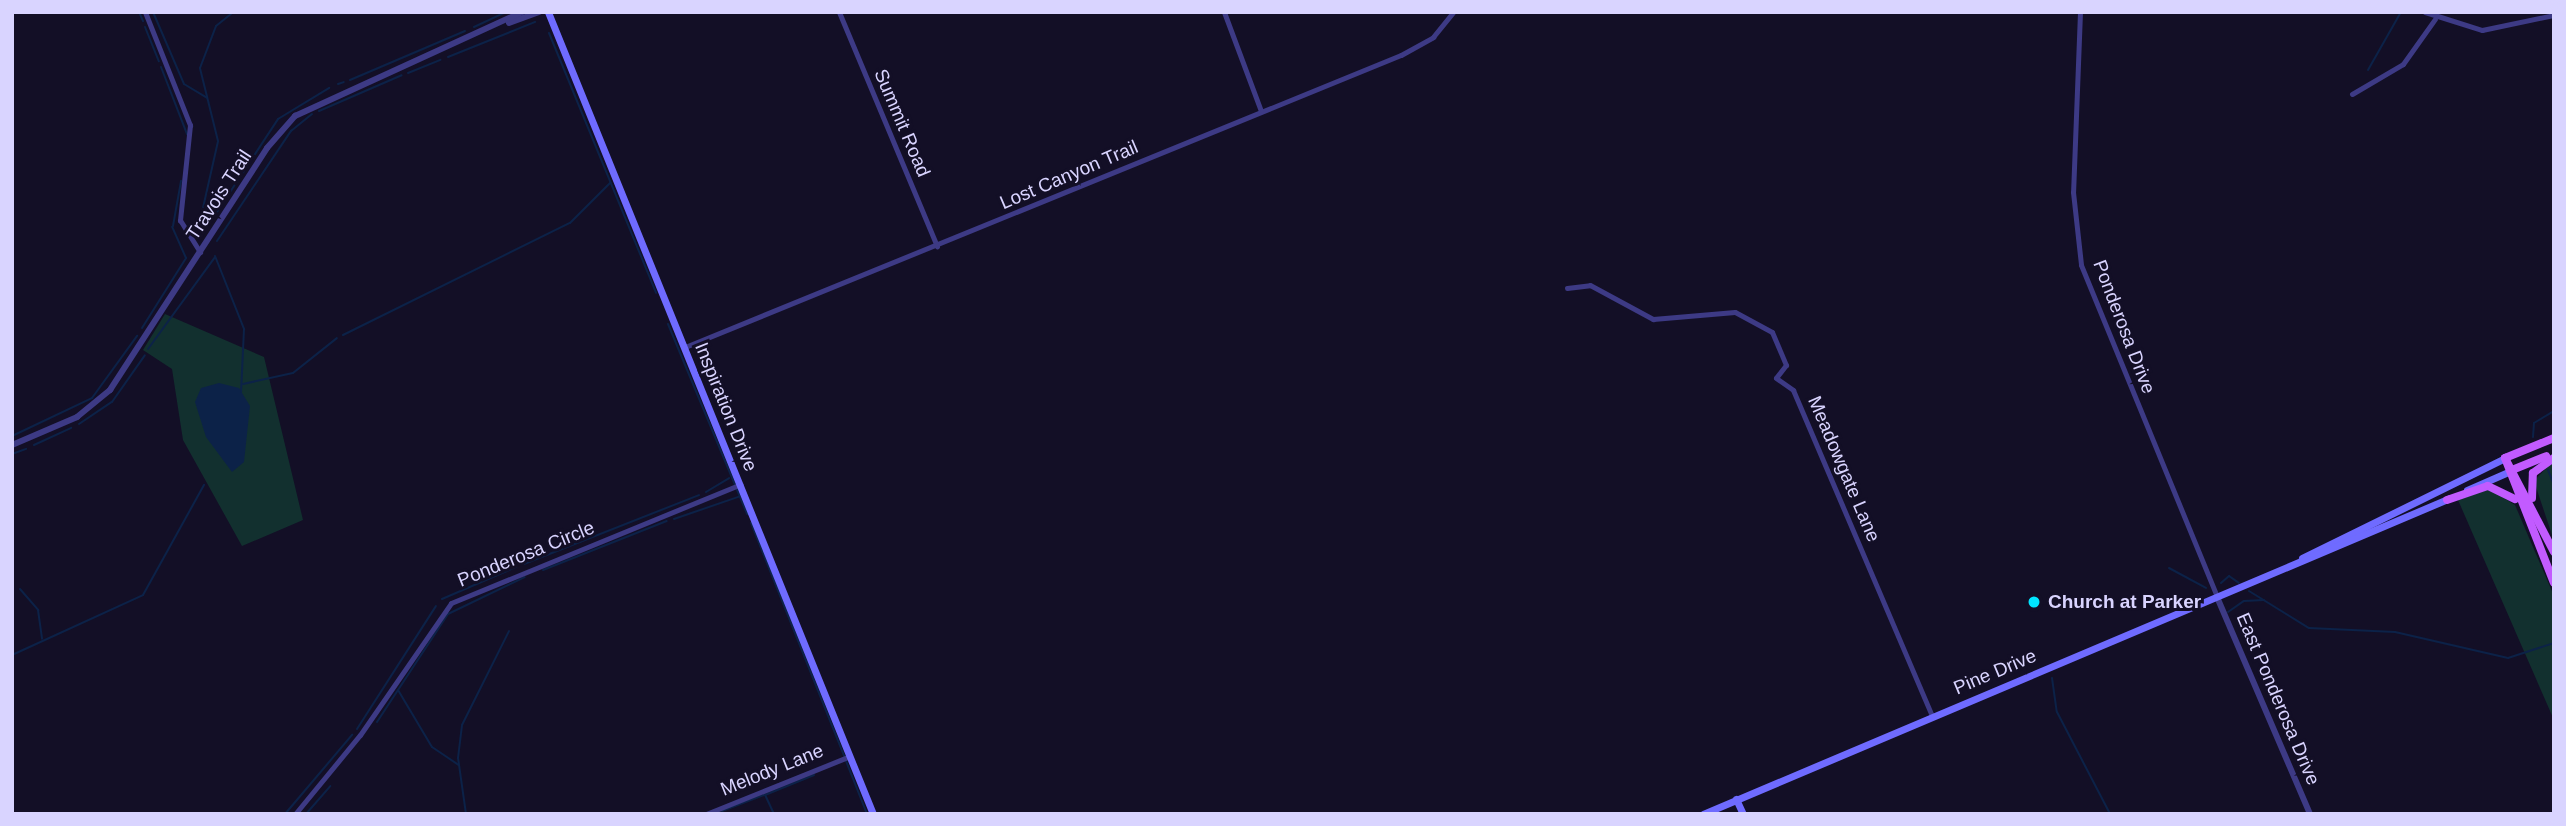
<!DOCTYPE html>
<html>
<head>
<meta charset="utf-8">
<style>
	body { margin:0 }
	#map { position:relative; width:2566px; height:826px; overflow:hidden; background:#130f26; font-family:Helvetica,sans-serif }
	div>[style] { position:absolute }
	[style*='--x'] { left:calc(var(--x)*1px); top:calc(var(--y)*1px); width:calc(var(--w)*1px); rotate:calc(var(--a)*1deg) }
	.green>* { inset:0; background:#12302f }
	.water>* { inset:0; background:#0c2248 }
	.stream>* { height:2px; margin:-1px; padding:0 1px; transform-origin:1px; border-radius:1px; background:#0c2248 }
	.minor>* { height:5px; margin:-2.5px; padding:0 2.5px; transform-origin:2.5px; border-radius:2.5px; background:#3d3a85 }
	.tertiary>* { height:6px; margin:-3px; padding:0 3px; transform-origin:3px; border-radius:3px; background:#3d3a85 }
	.secondary>* { height:7px; margin:-3.5px; padding:0 3.5px; transform-origin:3.5px; border-radius:3.5px; background:#6f6bff }
	.primary>* { height:8px; margin:-4px; padding:0 4px; transform-origin:4px; border-radius:4px; background:#c25bff }
	.dots>* { width:19px; height:19px; translate:-50% -50%; box-sizing:border-box; border:4px solid #130f26; border-radius:50% }
	span { translate:-50% -50%; white-space:nowrap; text-align:center; line-height:1.15; -webkit-text-stroke:6px #130f26; paint-order:stroke }
	.street-label { font-size:19px; color:#d9d4ff }
	.poi-label { font-size:19px; color:#d9d4ff; font-weight:700 }
	.left { translate:0 -50%; text-align:left }
	.frame { position:absolute; inset:0; border:14px solid #d9d4ff; pointer-events:none }
</style>
</head>
<body>
<div id="map">
	<div class="green">
		<div style="clip-path:polygon(165px 314px,264px 357px,303px 520px,242px 546px,183px 440px,172px 369px,143px 350px)"></div>
		<div style="clip-path:polygon(2554px 460px,2554px 541px,2534px 481px)"></div>
		<div style="clip-path:polygon(2490px 489px,2515px 505px,2554px 596px,2554px 720px,2458px 500px)"></div>
	</div>
	<div class="water">
		<div style="clip-path:polygon(219px 383px,239px 388px,250px 406px,244px 462px,232px 472px,206px 437px,195px 402px,201px 388px)"></div>
	</div>
	<div class="stream">
		<div style="--x:139;--y:12;--w:10;--a:66"></div>
		<div style="--x:153;--y:12;--w:78;--a:66.7"></div>
		<div style="--x:184;--y:84;--w:27;--a:31"></div>
		<div style="--x:145;--y:27;--w:37;--a:68"></div>
		<div style="--x:474;--y:27;--w:35;--a:-25"></div>
		<div style="--x:549;--y:33;--w:281;--a:67.6"></div>
		<div style="--x:448;--y:57;--w:94;--a:-21.9"></div>
		<div style="--x:161;--y:67;--w:72;--a:68.8"></div>
		<div style="--x:2368;--y:70;--w:67;--a:-60.4"></div>
		<div style="--x:408;--y:73;--w:35;--a:-22"></div>
		<div style="--x:350;--y:80;--w:125;--a:-23.1"></div>
		<div style="--x:338;--y:84;--w:6;--a:-18"></div>
		<div style="--x:319;--y:111;--w:90;--a:-23.4"></div>
		<div style="--x:173;--y:226;--w:46;--a:-79.9"></div>
		<div style="--x:193;--y:227;--w:25;--a:-29"></div>
		<div style="--x:215;--y:215;--w:115;--a:-56.7"></div>
		<div style="--x:278;--y:119;--w:60;--a:-31.3"></div>
		<div style="--x:198;--y:230;--w:91;--a:-77.3"></div>
		<div style="--x:218;--y:141;--w:75;--a:-103.9"></div>
		<div style="--x:200;--y:68;--w:45;--a:-69.1"></div>
		<div style="--x:216;--y:26;--w:22;--a:-39"></div>
		<div style="--x:217;--y:241;--w:133;--a:-56.1"></div>
		<div style="--x:291;--y:131;--w:27;--a:-39"></div>
		<div style="--x:215;--y:256;--w:79;--a:68.3"></div>
		<div style="--x:244;--y:329;--w:63;--a:92.7"></div>
		<div style="--x:668;--y:324;--w:206;--a:67.4"></div>
		<div style="--x:142;--y:328;--w:83;--a:-57.8"></div>
		<div style="--x:186;--y:258;--w:34;--a:-114"></div>
		<div style="--x:343;--y:335;--w:253;--a:-26.3"></div>
		<div style="--x:570;--y:223;--w:57;--a:-45"></div>
		<div style="--x:148;--y:349;--w:114;--a:-53.9"></div>
		<div style="--x:243;--y:384;--w:51;--a:-12.4"></div>
		<div style="--x:293;--y:373;--w:56;--a:-38.5"></div>
		<div style="--x:79;--y:424;--w:40;--a:-34"></div>
		<div style="--x:112;--y:402;--w:57;--a:-54.9"></div>
		<div style="--x:12;--y:436;--w:89;--a:-25.4"></div>
		<div style="--x:92;--y:398;--w:77;--a:-54"></div>
		<div style="--x:2533;--y:437;--w:14;--a:-86"></div>
		<div style="--x:2534;--y:423;--w:23;--a:-31"></div>
		<div style="--x:34;--y:445;--w:41;--a:-24.7"></div>
		<div style="--x:12;--y:454;--w:15;--a:-20"></div>
		<div style="--x:2548;--y:470;--w:16;--a:68"></div>
		<div style="--x:706;--y:492;--w:27;--a:-31"></div>
		<div style="--x:674;--y:519;--w:68;--a:-19"></div>
		<div style="--x:751;--y:523;--w:251;--a:68.2"></div>
		<div style="--x:524;--y:564;--w:188;--a:-21.5"></div>
		<div style="--x:2169;--y:568;--w:42;--a:28.4"></div>
		<div style="--x:543;--y:570;--w:133;--a:-21.6"></div>
		<div style="--x:2221;--y:583;--w:11;--a:-41"></div>
		<div style="--x:2229;--y:576;--w:12;--a:35"></div>
		<div style="--x:20;--y:589;--w:28;--a:49"></div>
		<div style="--x:38;--y:610;--w:29;--a:82"></div>
		<div style="--x:2249;--y:591;--w:70;--a:31.7"></div>
		<div style="--x:2309;--y:628;--w:86;--a:2.7"></div>
		<div style="--x:2395;--y:632;--w:116;--a:13"></div>
		<div style="--x:2508;--y:658;--w:48;--a:-18.1"></div>
		<div style="--x:442;--y:599;--w:81;--a:-23.4"></div>
		<div style="--x:2228;--y:612;--w:19;--a:-35"></div>
		<div style="--x:2244;--y:601;--w:20;--a:-3"></div>
		<div style="--x:12;--y:655;--w:144;--a:-24.6"></div>
		<div style="--x:143;--y:595;--w:126;--a:-61"></div>
		<div style="--x:2052;--y:678;--w:34;--a:82"></div>
		<div style="--x:2057;--y:712;--w:115;--a:62.5"></div>
		<div style="--x:398;--y:690;--w:66;--a:59.2"></div>
		<div style="--x:432;--y:747;--w:32;--a:34"></div>
		<div style="--x:377;--y:722;--w:129;--a:-56.7"></div>
		<div style="--x:448;--y:614;--w:85;--a:-25.7"></div>
		<div style="--x:357;--y:729;--w:146;--a:-57.3"></div>
		<div style="--x:846;--y:761;--w:57;--a:68.4"></div>
		<div style="--x:722;--y:811;--w:45;--a:-20.9"></div>
		<div style="--x:285;--y:814;--w:104;--a:-49.7"></div>
		<div style="--x:306;--y:814;--w:37;--a:-49"></div>
		<div style="--x:466;--y:814;--w:57;--a:-98.1"></div>
		<div style="--x:458;--y:758;--w:33;--a:-83"></div>
		<div style="--x:462;--y:725;--w:105;--a:-63.4"></div>
		<div style="--x:774;--y:814;--w:21;--a:-115"></div>
		<div style="--x:765;--y:795;--w:53;--a:-22.2"></div>
		<div style="--x:1722;--y:814;--w:11;--a:0"></div>
	</div>
	<div class="minor">
		<div style="--x:145;--y:12;--w:122;--a:68.3"></div>
		<div style="--x:190;--y:125;--w:96;--a:96"></div>
		<div style="--x:180;--y:220;--w:38;--a:58"></div>
		<div style="--x:839;--y:12;--w:254;--a:67.3"></div>
		<div style="--x:1224;--y:12;--w:106;--a:69.5"></div>
		<div style="--x:2080;--y:12;--w:180;--a:92.2"></div>
		<div style="--x:2073;--y:192;--w:73;--a:83.7"></div>
		<div style="--x:2081;--y:265;--w:359;--a:67.7"></div>
		<div style="--x:2425;--y:12;--w:60;--a:17.5"></div>
		<div style="--x:2482;--y:30;--w:74;--a:-11.8"></div>
		<div style="--x:2352;--y:94;--w:59;--a:-30.5"></div>
		<div style="--x:2403;--y:64;--w:55;--a:-54.6"></div>
		<div style="--x:1567;--y:288;--w:23;--a:-7"></div>
		<div style="--x:1590;--y:285;--w:72;--a:28.4"></div>
		<div style="--x:1653;--y:319;--w:82;--a:-4.9"></div>
		<div style="--x:1735;--y:312;--w:42;--a:28.4"></div>
		<div style="--x:1772;--y:332;--w:36;--a:67"></div>
		<div style="--x:1786;--y:365;--w:16;--a:128"></div>
		<div style="--x:1776;--y:378;--w:21;--a:35"></div>
		<div style="--x:1793;--y:390;--w:354;--a:66.9"></div>
		<div style="--x:685;--y:347;--w:773;--a:-22.19"></div>
		<div style="--x:1401;--y:55;--w:37;--a:-29"></div>
		<div style="--x:1433;--y:37;--w:32;--a:-51"></div>
		<div style="--x:295;--y:814;--w:102;--a:-50.6"></div>
		<div style="--x:360;--y:735;--w:160;--a:-55.4"></div>
		<div style="--x:451;--y:603;--w:313;--a:-22.3"></div>
		<div style="--x:706;--y:814;--w:155;--a:-21.9"></div>
	</div>
	<div class="tertiary">
		<div style="--x:509;--y:23;--w:32;--a:-20"></div>
		<div style="--x:12;--y:445;--w:71;--a:-23.3"></div>
		<div style="--x:77;--y:417;--w:43;--a:-39.3"></div>
		<div style="--x:110;--y:390;--w:288;--a:-57"></div>
		<div style="--x:267;--y:148;--w:43;--a:-48.8"></div>
		<div style="--x:295;--y:116;--w:250;--a:-24.6"></div>
		<div style="--x:2217;--y:597;--w:236;--a:66.8"></div>
	</div>
	<div class="secondary">
		<div style="--x:548;--y:12;--w:865;--a:67.94"></div>
		<div style="--x:2467;--y:490;--w:43;--a:-23.6"></div>
		<div style="--x:2302;--y:558;--w:226;--a:-26.2"></div>
		<div style="--x:1736;--y:799;--w:17;--a:65"></div>
		<div style="--x:1703;--y:814;--w:811;--a:-22.93"></div>
	</div>
	<div class="primary">
		<div style="--x:2505;--y:458;--w:134;--a:68.6"></div>
		<div style="--x:2505;--y:458;--w:106;--a:62.5"></div>
		<div style="--x:2505;--y:458;--w:53;--a:-22.2"></div>
		<div style="--x:2512;--y:470;--w:37;--a:-22"></div>
		<div style="--x:2532;--y:498;--w:25;--a:-88"></div>
		<div style="--x:2533;--y:473;--w:26;--a:-36"></div>
		<div style="--x:2447;--y:500;--w:43;--a:-18.9"></div>
		<div style="--x:2488;--y:486;--w:30;--a:26"></div>
	</div>
	<div class="dots">
		<div style="left:2034px;top:602px;background:#00e5ff"></div>
	</div>
	<div class="street-label">
		<span style="left:902px;top:123px;rotate:67deg">Summit Road</span>
		<span style="left:1069px;top:175px;rotate:-23deg">Lost Canyon Trail</span>
		<span style="left:219px;top:195px;rotate:-57deg">Travois Trail</span>
		<span style="left:2124px;top:327px;rotate:69deg">Ponderosa Drive</span>
		<span style="left:726px;top:407px;rotate:68deg">Inspiration Drive</span>
		<span style="left:1844px;top:469px;rotate:67deg">Meadowgate Lane</span>
		<span style="left:526px;top:554px;rotate:-22deg">Ponderosa Circle</span>
		<span style="left:1995px;top:672px;rotate:-23deg">Pine Drive</span>
		<span style="left:2278px;top:699px;rotate:67deg">East Ponderosa Drive</span>
		<span style="left:772px;top:770px;rotate:-22deg">Melody Lane</span>
	</div>
	<div class="poi-label">
		<span class="left" style="left:2048px;top:602px">Church at Parker</span>
	</div>
	<div class="frame"></div>
</div>
</body>
</html>
